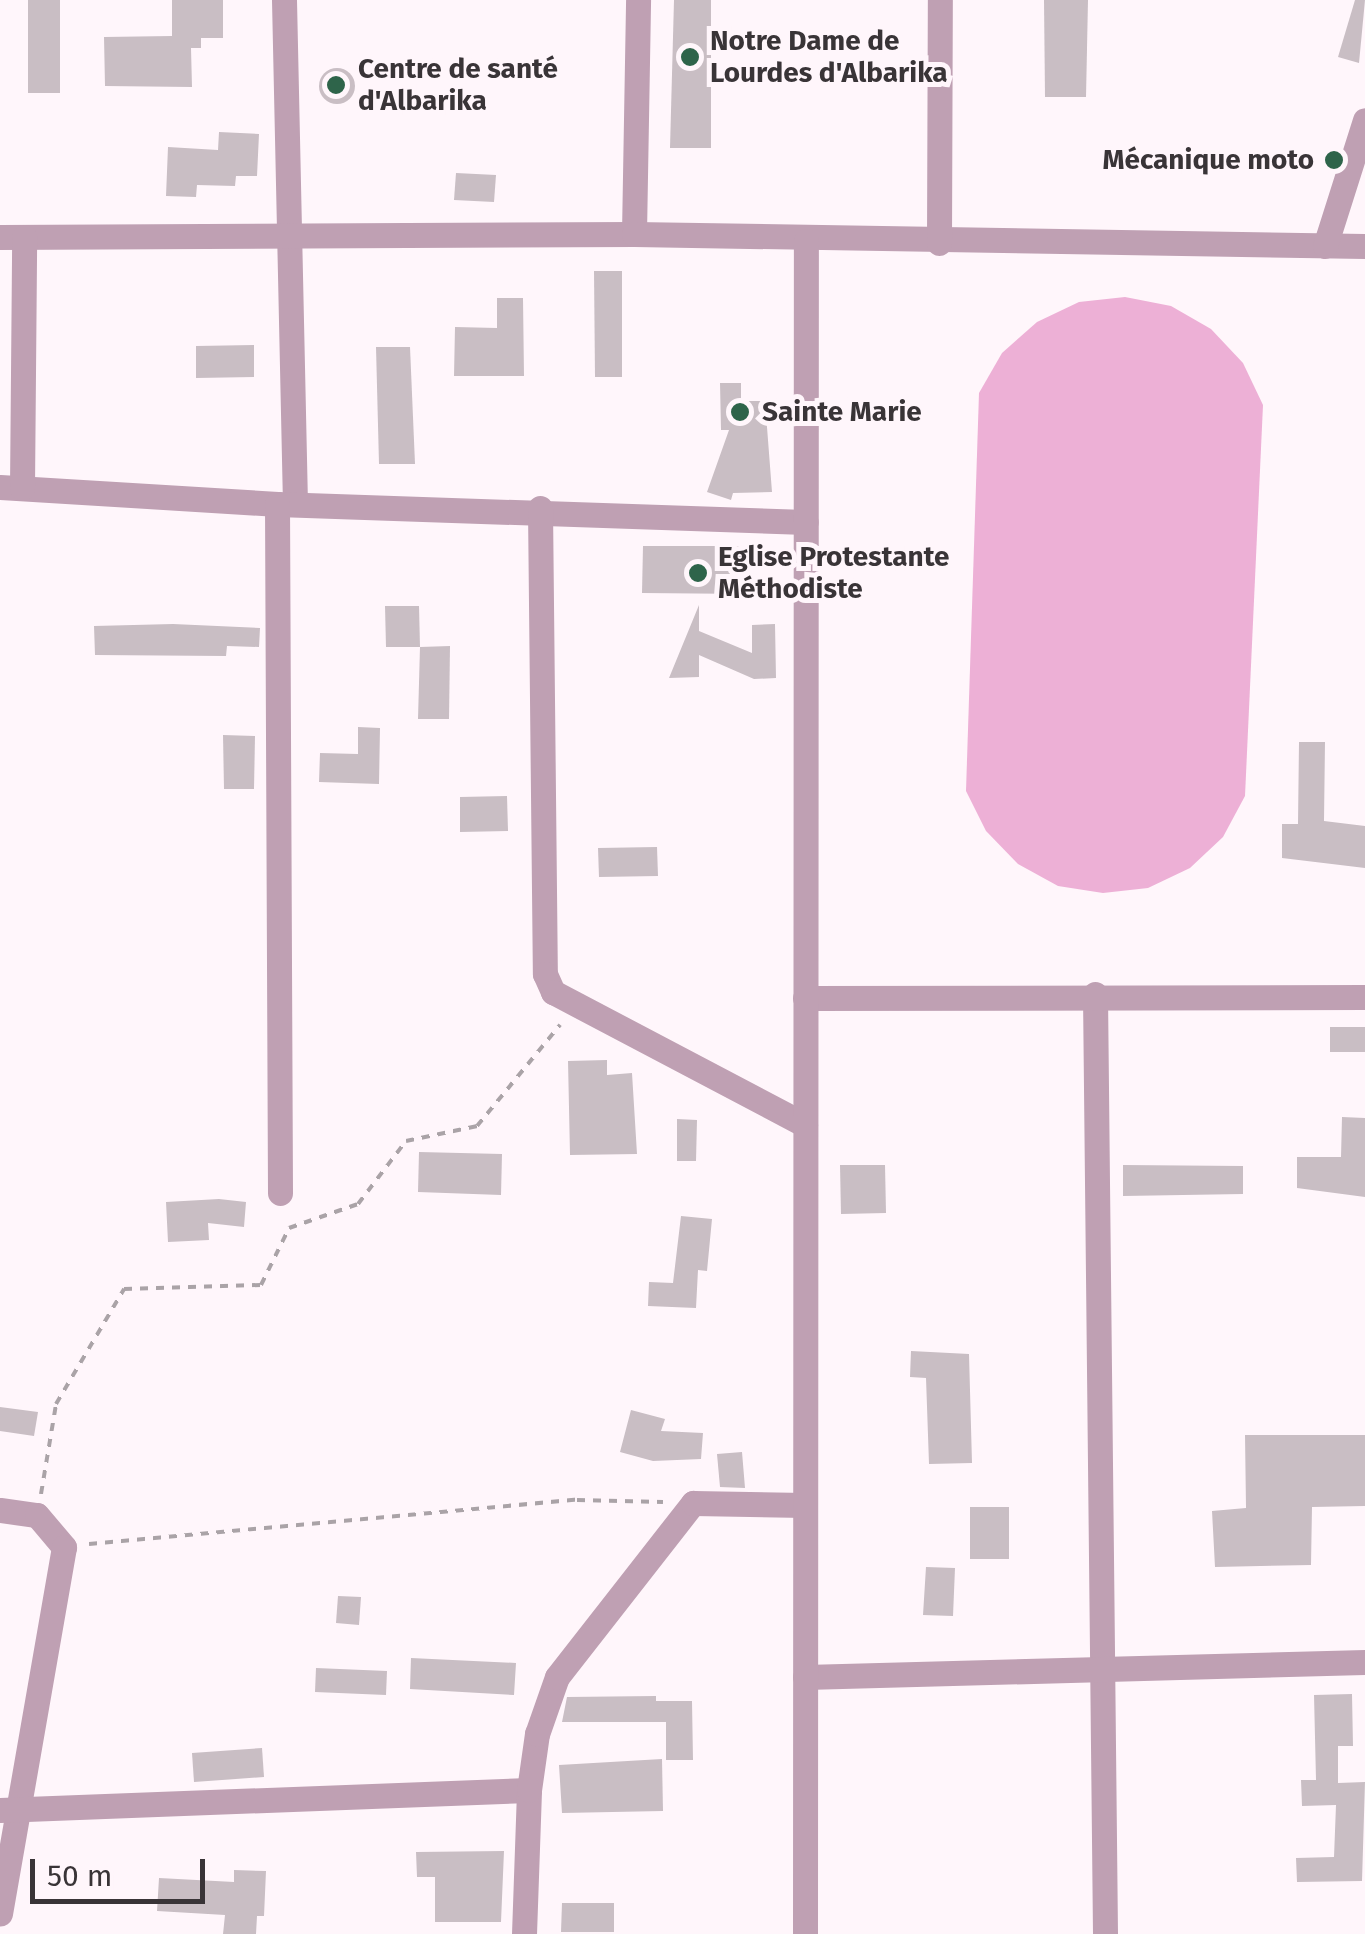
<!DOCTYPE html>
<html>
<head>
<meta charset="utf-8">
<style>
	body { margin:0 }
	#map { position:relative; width:1365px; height:1934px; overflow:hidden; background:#fff6fb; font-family:"Fira Sans",sans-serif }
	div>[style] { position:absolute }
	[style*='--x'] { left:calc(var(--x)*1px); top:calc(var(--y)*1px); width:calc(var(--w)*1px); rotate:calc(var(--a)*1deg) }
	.green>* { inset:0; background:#edb0d6 }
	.building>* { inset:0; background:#c9bec4 }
	.round { border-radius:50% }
	.path>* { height:4px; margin-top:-2px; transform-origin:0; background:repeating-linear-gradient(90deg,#aaa3a7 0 8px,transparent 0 16px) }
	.minor>* { height:25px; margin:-12.5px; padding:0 12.5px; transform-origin:12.5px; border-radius:12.5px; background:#bfa0b3 }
	.dots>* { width:28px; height:28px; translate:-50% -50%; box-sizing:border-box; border:5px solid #fff6fb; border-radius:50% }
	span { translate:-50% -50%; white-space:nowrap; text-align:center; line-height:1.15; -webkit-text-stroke:10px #fff6fb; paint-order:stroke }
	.poi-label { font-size:28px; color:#393437; font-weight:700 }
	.left { translate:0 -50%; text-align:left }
	.right { translate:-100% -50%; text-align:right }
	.scale { position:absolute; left:30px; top:1859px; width:175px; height:45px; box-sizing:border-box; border:5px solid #393437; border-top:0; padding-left:12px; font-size:30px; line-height:35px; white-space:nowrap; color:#393437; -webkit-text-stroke:8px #fff6fb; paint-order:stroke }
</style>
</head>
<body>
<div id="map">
	<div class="green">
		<div style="clip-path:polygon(1125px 297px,1171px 306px,1211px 329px,1243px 363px,1263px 405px,1245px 796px,1223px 837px,1190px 868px,1148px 888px,1103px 893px,1058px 886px,1018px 864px,986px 831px,966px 791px,979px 393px,1002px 353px,1037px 322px,1079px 302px)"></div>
	</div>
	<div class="building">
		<div style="clip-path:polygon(28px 0,60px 0,60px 93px,28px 93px)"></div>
		<div style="clip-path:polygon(172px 0,223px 0,223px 38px,201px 38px,201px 48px,191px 48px,192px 87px,105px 86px,104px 37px,172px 36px)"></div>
		<div style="clip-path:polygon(674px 0,711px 0,711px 148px,670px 148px)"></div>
		<div style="clip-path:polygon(1044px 0,1088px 0,1086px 97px,1045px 97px)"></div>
		<div style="clip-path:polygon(1355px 0,1365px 0,1359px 63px,1338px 57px)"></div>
		<div class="round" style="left:319px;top:68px;width:36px;height:36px"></div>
		<div style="clip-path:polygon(219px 132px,259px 134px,257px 176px,236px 176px,235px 186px,197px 185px,196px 197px,166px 196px,168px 147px,218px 150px)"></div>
		<div style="clip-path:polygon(456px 173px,496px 175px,494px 202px,454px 200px)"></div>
		<div style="clip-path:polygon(594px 271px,622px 271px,622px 377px,595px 377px)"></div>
		<div style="clip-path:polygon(497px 298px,523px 298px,524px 376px,454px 376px,455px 327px,497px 328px)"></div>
		<div style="clip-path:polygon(254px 345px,254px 377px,196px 378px,196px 346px)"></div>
		<div style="clip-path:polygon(376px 347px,410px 347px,415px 464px,379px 464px)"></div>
		<div style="clip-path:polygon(720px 383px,741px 383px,741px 401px,765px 401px,772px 492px,733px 493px,731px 500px,707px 492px,729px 430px,721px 430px)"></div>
		<div style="clip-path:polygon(643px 546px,749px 546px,749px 594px,642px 593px)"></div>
		<div style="clip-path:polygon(699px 605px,699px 631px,752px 653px,752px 625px,775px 624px,776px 678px,754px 679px,699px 655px,699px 677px,669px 678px)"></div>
		<div style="clip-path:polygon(385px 606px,419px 606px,420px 647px,386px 647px)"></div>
		<div style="clip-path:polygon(173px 624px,260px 628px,259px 647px,227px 646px,226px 656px,95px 655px,94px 626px)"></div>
		<div style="clip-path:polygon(450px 646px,449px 719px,418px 719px,420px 647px)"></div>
		<div style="clip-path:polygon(358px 727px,380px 728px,379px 784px,319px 782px,320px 753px,358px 754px)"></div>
		<div style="clip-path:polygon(223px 735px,255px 736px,254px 789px,224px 789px)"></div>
		<div style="clip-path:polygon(1299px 742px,1325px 742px,1324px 821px,1365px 826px,1365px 868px,1282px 858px,1282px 824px,1298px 824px)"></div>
		<div style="clip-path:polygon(507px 796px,508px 831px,460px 832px,460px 797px)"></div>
		<div style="clip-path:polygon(657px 847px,658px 876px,599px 877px,598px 848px)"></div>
		<div style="clip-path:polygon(1330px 1027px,1365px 1027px,1365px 1052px,1330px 1052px)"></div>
		<div style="clip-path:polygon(607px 1060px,607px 1075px,632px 1073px,637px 1154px,570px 1155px,568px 1061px)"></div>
		<div style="clip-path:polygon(1342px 1117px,1365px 1118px,1365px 1197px,1297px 1188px,1297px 1157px,1341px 1157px)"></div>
		<div style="clip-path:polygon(677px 1119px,697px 1120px,696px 1161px,677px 1161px)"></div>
		<div style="clip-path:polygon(419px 1152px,502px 1154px,501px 1195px,418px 1192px)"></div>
		<div style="clip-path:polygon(840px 1165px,885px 1165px,886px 1213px,841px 1214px)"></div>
		<div style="clip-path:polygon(1123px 1165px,1243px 1166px,1243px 1194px,1123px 1196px)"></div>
		<div style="clip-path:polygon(219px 1199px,246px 1202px,244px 1227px,208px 1223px,209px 1240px,168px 1242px,166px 1202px)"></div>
		<div style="clip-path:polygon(681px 1216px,712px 1219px,707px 1271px,698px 1270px,696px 1308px,648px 1306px,649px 1282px,673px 1283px)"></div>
		<div style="clip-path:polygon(911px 1351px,969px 1354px,972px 1463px,929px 1464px,926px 1378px,910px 1377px)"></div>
		<div style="clip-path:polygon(0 1407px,38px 1412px,34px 1436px,0 1431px)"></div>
		<div style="clip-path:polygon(631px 1410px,665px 1419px,661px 1431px,703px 1433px,701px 1459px,653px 1461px,620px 1452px)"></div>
		<div style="clip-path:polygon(1245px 1435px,1365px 1435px,1365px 1506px,1312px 1507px,1311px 1565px,1215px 1567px,1212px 1511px,1246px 1508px)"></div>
		<div style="clip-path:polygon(742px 1452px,745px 1488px,720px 1487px,717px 1454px)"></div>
		<div style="clip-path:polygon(970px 1507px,1009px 1507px,1009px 1559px,970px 1559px)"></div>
		<div style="clip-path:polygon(926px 1567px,955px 1568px,953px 1616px,923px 1615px)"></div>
		<div style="clip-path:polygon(338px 1596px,361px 1597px,359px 1625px,336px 1623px)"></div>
		<div style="clip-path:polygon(411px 1658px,516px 1663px,514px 1695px,410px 1689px)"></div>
		<div style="clip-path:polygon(316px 1668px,387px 1671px,386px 1695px,315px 1692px)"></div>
		<div style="clip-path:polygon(1352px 1694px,1353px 1746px,1338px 1746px,1338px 1783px,1365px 1782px,1362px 1881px,1297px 1882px,1296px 1858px,1334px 1857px,1336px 1805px,1302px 1806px,1301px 1780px,1316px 1780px,1314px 1695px)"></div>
		<div style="clip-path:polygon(656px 1696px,656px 1701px,692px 1701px,693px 1760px,666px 1760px,666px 1722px,562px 1722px,567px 1697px)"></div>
		<div style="clip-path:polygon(262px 1748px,264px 1777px,194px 1782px,192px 1753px)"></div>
		<div style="clip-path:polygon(662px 1759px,663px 1811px,562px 1813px,559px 1765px)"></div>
		<div style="clip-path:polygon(504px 1851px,501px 1922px,435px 1922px,435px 1877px,417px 1877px,416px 1852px)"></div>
		<div style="clip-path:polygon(234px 1870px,266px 1871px,264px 1916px,257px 1916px,256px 1934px,223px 1934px,225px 1915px,157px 1911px,159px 1878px,234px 1882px)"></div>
		<div style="clip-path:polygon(562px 1903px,614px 1903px,614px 1932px,561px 1932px)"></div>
	</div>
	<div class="path">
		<div style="--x:41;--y:1494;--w:91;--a:-80.5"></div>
		<div style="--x:56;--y:1404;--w:134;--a:-59.4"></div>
		<div style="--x:124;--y:1289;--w:137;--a:-1.7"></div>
		<div style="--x:261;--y:1285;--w:64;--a:-63.8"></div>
		<div style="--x:289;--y:1228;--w:73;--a:-19.2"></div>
		<div style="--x:358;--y:1204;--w:79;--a:-52.7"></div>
		<div style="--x:406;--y:1141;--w:73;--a:-11.9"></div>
		<div style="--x:477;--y:1126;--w:131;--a:-50.6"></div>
		<div style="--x:89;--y:1544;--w:490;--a:-5.2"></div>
		<div style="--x:577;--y:1500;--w:86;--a:1.3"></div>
	</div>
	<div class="minor">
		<div style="--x:284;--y:0;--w:503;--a:88.75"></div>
		<div style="--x:634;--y:234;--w:234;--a:-89"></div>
		<div style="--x:0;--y:237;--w:634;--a:-0.27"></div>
		<div style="--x:634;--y:234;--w:731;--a:0.94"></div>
		<div style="--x:939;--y:243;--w:243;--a:-89.8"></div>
		<div style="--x:1325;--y:246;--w:132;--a:-72.4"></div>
		<div style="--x:0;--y:487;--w:278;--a:3.5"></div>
		<div style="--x:277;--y:504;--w:529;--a:1.95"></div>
		<div style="--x:22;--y:488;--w:251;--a:-89.5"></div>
		<div style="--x:277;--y:504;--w:689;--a:89.75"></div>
		<div style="--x:540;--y:508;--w:466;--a:89.4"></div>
		<div style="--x:545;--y:974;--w:20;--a:66"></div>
		<div style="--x:553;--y:992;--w:285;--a:27.8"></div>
		<div style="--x:1095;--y:994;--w:940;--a:89.39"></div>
		<div style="--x:805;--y:998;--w:560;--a:-0.1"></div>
		<div style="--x:0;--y:1510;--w:37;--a:8"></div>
		<div style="--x:37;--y:1515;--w:42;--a:49.8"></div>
		<div style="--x:64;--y:1547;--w:372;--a:99.9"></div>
		<div style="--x:805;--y:1677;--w:560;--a:-1.53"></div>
		<div style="--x:0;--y:1810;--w:529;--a:-2.17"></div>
		<div style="--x:524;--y:1934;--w:144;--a:-88"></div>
		<div style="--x:529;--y:1790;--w:57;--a:-81.9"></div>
		<div style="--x:537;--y:1734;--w:60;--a:-70.7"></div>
		<div style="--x:557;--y:1677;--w:221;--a:-52"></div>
		<div style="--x:693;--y:1503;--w:112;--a:1"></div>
		<div style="--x:805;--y:1934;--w:1693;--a:-89.97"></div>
	</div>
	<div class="dots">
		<div style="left:690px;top:57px;background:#2e644a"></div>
		<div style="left:336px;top:85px;background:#2e644a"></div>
		<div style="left:1334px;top:160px;background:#2e644a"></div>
		<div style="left:740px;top:412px;background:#2e644a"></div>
		<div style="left:698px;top:573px;background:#2e644a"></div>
	</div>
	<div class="poi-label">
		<span class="left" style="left:710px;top:57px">Notre Dame de<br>Lourdes d'Albarika</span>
		<span class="left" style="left:358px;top:85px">Centre de santé<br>d'Albarika</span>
		<span class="right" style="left:1314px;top:160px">Mécanique moto</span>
		<span class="left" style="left:762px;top:412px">Sainte Marie</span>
		<span class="left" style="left:718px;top:573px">Eglise Protestante<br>Méthodiste</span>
	</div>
	<div class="scale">50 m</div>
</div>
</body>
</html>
